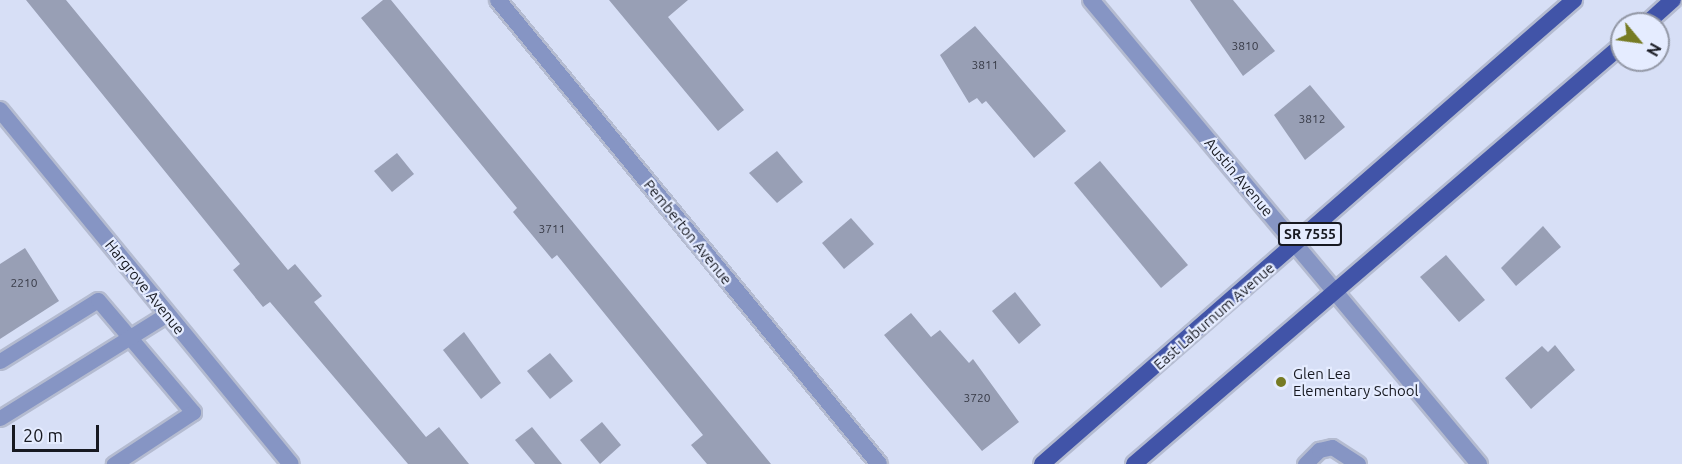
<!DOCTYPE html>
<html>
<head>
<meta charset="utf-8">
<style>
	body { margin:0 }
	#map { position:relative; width:1682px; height:464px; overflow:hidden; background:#d7dff6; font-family:Ubuntu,sans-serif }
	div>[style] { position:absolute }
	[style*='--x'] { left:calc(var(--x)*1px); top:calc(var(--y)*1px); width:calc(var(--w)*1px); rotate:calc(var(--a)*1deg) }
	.building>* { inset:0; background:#989fb5 }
	.roads { filter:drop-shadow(2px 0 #b4bbd0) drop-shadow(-2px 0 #b4bbd0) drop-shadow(0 2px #b4bbd0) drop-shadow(0 -2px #b4bbd0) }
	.service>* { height:15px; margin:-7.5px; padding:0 7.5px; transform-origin:7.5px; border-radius:7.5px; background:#8695c4 }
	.minor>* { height:16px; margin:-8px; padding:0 8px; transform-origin:8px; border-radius:8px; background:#8695c4 }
	.primary>* { height:16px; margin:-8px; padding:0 8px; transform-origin:8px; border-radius:8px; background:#4154a8 }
	.dots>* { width:16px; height:16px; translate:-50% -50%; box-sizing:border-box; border:3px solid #e5ecff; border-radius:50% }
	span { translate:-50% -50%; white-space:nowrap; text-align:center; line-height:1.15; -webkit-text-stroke:4.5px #e5ecff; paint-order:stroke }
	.number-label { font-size:12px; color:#373a46 }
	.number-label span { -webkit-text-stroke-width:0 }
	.shield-label span { padding:2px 4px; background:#e5ecff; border:2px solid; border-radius:4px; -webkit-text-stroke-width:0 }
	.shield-label { font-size:14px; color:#171921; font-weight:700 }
	.street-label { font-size:15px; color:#171921 }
	.poi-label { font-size:15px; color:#171921 }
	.left { translate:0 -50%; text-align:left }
	.north { position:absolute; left:1610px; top:12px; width:60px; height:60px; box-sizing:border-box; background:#e5ecff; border:2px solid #9398a6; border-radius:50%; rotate:119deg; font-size:16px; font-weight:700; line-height:24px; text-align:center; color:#171921 }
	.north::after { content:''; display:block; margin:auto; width:21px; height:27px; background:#767b24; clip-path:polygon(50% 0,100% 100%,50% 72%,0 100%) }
	.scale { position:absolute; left:12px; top:425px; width:87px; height:27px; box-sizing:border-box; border:3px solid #171921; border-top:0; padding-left:8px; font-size:18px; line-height:21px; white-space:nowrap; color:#171921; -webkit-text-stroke:4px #e5ecff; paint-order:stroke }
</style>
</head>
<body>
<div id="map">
	<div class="building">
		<div style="clip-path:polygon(26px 0,66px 0,288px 270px,295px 264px,322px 296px,314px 302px,426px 437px,439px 427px,469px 464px,408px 464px,270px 302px,263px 307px,233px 270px,240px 264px)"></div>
		<div style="clip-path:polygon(383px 0,391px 0,771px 464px,707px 464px,691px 445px,703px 435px,557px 255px,552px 259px,513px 212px,517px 208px,361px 18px)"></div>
		<div style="clip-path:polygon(609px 0,688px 0,668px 17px,744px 110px,718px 131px)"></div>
		<div style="clip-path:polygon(1190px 0,1233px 0,1275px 51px,1243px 76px)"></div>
		<div style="clip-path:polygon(975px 26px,1066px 131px,1034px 158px,986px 101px,982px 104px,977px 98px,969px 103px,940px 55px)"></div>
		<div style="clip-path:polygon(1310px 85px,1345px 127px,1305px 160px,1274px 115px)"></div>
		<div style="clip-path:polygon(777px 151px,803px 182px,777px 203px,749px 173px)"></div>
		<div style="clip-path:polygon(397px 153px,414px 174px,392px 192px,374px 171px)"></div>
		<div style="clip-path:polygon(1100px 161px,1188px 265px,1161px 288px,1074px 183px)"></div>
		<div style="clip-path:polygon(851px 218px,874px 244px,844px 269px,822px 243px)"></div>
		<div style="clip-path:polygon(1543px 226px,1561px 247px,1516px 286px,1501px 268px)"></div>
		<div style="clip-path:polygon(25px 248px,59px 301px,0 339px,0 264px)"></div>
		<div style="clip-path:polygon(1446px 255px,1485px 300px,1459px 322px,1420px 277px)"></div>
		<div style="clip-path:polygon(1015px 292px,1041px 325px,1019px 344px,992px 311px)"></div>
		<div style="clip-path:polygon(911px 313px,931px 337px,940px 330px,969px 363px,973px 359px,1019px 422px,982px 451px,884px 335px)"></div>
		<div style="clip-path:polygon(464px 332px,501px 383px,481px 399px,443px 350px)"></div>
		<div style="clip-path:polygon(1555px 345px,1575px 370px,1531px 409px,1505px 378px,1542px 346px,1548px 352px)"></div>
		<div style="clip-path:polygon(550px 353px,573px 381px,550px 399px,527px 371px)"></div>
		<div style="clip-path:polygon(602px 422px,621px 445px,600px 464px,580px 440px)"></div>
		<div style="clip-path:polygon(532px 427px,562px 464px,535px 464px,515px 440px)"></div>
	</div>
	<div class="roads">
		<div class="service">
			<div style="--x:0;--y:361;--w:115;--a:-31.9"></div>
			<div style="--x:98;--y:300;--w:147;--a:49.7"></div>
			<div style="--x:193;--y:412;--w:95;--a:146.6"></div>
			<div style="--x:0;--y:418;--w:197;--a:-31.9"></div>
			<div style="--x:1305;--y:464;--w:20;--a:-45"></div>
			<div style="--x:1319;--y:450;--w:13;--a:-13"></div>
			<div style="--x:1332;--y:447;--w:31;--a:33"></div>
		</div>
		<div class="minor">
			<div style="--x:498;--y:0;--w:600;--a:50.61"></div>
			<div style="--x:1091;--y:0;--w:605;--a:50.1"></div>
			<div style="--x:0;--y:110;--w:458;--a:50.6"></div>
		</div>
		<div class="primary">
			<div style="--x:1646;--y:24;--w:36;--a:-42"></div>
			<div style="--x:1042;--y:464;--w:706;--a:-41.09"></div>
			<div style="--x:1134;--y:464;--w:643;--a:-40.65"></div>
		</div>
	</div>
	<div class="dots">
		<div style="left:1281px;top:382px;background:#767b24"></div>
	</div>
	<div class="number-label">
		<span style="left:1245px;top:46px">3810</span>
		<span style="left:985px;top:65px">3811</span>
		<span style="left:1312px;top:119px">3812</span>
		<span style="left:552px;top:229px">3711</span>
		<span style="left:24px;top:283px">2210</span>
		<span style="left:977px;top:398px">3720</span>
	</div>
	<div class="shield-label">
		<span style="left:1310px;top:234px">SR 7555</span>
	</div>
	<div class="street-label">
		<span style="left:1239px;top:177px;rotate:50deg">Austin Avenue</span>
		<span style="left:688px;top:232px;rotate:51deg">Pemberton Avenue</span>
		<span style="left:145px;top:287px;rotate:51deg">Hargrove Avenue</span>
		<span style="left:1214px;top:316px;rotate:-41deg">East Laburnum Avenue</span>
	</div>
	<div class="poi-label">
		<span class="left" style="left:1293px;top:382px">Glen Lea<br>Elementary School</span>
	</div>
	<div class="north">N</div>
	<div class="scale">20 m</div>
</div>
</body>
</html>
